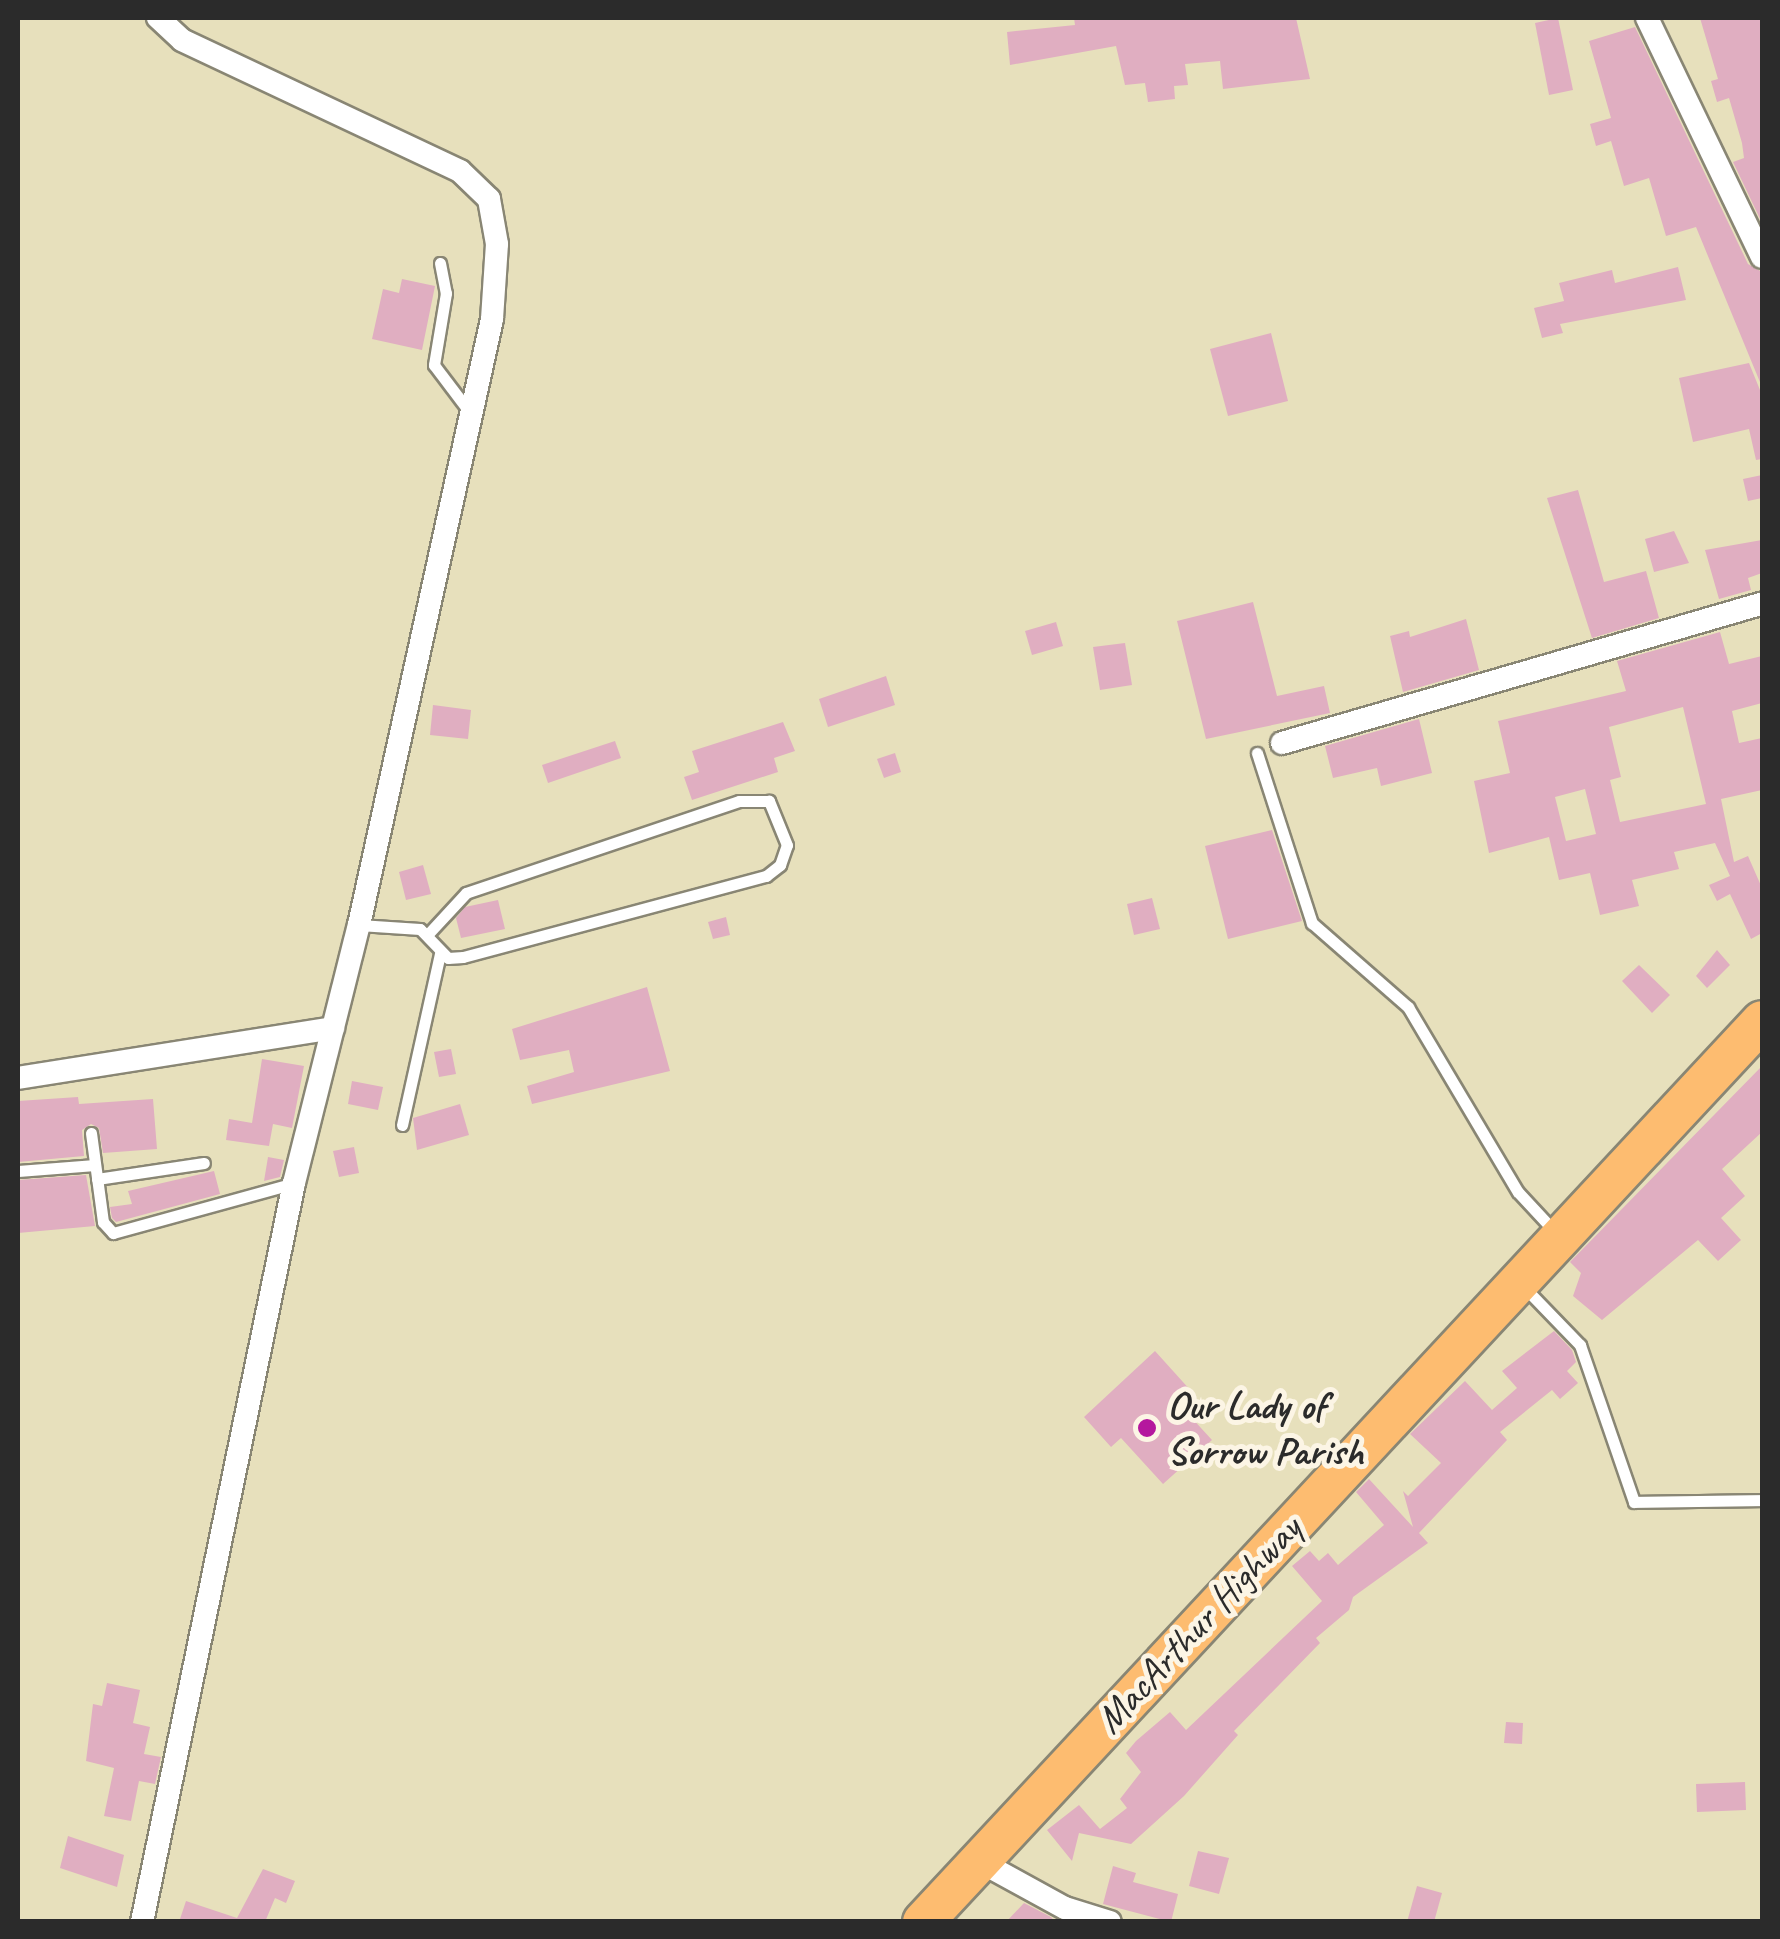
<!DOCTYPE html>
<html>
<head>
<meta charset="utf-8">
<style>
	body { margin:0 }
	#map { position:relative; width:1780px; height:1939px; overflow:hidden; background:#e7e0bc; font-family:Caveat,sans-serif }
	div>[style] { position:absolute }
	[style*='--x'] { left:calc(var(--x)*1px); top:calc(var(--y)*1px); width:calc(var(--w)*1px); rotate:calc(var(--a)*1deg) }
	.building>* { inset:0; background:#e0aec1 }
	.roads { filter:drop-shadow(2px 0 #898674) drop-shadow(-2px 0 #898674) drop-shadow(0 2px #898674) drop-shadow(0 -2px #898674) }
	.service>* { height:11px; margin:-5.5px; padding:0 5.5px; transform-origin:5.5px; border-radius:5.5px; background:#fff }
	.minor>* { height:22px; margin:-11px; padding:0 11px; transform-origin:11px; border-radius:11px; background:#fff }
	.trunk>* { height:40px; margin:-20px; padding:0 20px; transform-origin:20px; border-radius:20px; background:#fdbc70 }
	.dots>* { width:28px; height:28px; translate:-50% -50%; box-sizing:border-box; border:5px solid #fcf5e5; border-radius:50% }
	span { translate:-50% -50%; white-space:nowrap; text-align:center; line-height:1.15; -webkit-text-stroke:10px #fcf5e5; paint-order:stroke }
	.poi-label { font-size:40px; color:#2b2b2b; font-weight:700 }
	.left { translate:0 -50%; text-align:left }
	.street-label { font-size:40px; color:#2b2b2b }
	.frame { position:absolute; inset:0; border:20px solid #2b2b2b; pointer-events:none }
</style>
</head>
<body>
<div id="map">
	<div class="building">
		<div style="clip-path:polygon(1074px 18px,1296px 18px,1310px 79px,1223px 89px,1220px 61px,1185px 64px,1188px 85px,1174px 86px,1175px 99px,1148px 102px,1145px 83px,1125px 85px,1116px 46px,1010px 65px,1007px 32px,1075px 25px)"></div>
		<div style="clip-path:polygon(1558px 18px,1573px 90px,1549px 95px,1535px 23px)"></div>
		<div style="clip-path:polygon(1700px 18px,1762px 18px,1762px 223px,1733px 162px,1744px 158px,1742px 143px,1729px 98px,1717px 102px,1711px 81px,1718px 79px)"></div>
		<div style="clip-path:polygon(1635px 27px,1748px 264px,1762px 272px,1762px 387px,1696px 227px,1666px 236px,1649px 178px,1624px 186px,1611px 141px,1596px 146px,1590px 124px,1611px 118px,1589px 41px)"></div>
		<div style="clip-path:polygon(1678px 267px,1686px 300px,1560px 324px,1563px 333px,1542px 338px,1534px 308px,1564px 301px,1559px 283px,1612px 270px,1615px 283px)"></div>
		<div style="clip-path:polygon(402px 279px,435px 286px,422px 350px,372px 339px,383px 289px,399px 293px)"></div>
		<div style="clip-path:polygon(1271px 333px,1288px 401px,1228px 416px,1210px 349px)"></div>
		<div style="clip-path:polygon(1749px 363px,1762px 395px,1762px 459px,1756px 460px,1749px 429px,1693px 442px,1679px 378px)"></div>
		<div style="clip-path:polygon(1762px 475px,1762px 498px,1748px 501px,1743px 479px)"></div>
		<div style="clip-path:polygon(1578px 490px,1604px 582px,1646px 571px,1659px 618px,1592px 638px,1547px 498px)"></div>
		<div style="clip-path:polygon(1674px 531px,1689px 563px,1654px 572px,1645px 539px)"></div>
		<div style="clip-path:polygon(1762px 540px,1762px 573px,1748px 578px,1751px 590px,1719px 599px,1705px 550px)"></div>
		<div style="clip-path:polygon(1253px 602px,1277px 696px,1324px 686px,1330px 713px,1206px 739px,1177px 621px)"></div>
		<div style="clip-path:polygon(1466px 619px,1479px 670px,1403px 692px,1390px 636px,1409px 631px,1410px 637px)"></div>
		<div style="clip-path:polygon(1056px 622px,1063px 646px,1032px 655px,1025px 631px)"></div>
		<div style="clip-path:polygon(evenodd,1720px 632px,1729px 664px,1762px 656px,1762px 703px,1732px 711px,1739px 743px,1762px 738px,1762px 790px,1721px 799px,1734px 862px,1748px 856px,1762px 888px,1762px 933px,1751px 939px,1730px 894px,1717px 901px,1709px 885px,1730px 876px,1715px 843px,1674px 852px,1679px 869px,1632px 880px,1639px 906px,1600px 915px,1590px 873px,1559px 880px,1549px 837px,1489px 853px,1474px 781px,1510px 773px,1498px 721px,1626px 691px,1617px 661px,1720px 632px,1683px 707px,1706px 804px,1620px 822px,1610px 780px,1621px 777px,1609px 727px,1683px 707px,1720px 632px,1585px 789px,1596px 834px,1566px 841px,1555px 797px,1585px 789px)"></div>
		<div style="clip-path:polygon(1125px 643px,1132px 685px,1100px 690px,1093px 647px)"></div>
		<div style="clip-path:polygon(886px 676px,895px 705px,828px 727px,819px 699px)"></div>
		<div style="clip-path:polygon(433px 705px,471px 710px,468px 739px,430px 735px)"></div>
		<div style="clip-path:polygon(1419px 719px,1432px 773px,1381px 786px,1377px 768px,1333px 778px,1325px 746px)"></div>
		<div style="clip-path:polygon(783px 722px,795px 751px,774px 758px,778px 772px,692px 800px,684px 777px,699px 772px,692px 751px)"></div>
		<div style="clip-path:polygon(615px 741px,621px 758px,548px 783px,542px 765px)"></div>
		<div style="clip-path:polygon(895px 753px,901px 772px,884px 778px,877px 759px)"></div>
		<div style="clip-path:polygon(1272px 830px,1302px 921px,1228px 939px,1205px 846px)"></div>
		<div style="clip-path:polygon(423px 865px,431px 894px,406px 900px,399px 872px)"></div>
		<div style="clip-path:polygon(1152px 898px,1160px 929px,1134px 935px,1127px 904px)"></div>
		<div style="clip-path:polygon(498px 900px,505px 929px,461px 938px,456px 918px,465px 907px)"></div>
		<div style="clip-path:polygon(726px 917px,730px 935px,713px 939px,708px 922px)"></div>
		<div style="clip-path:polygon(1717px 950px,1730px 965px,1707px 988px,1696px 976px)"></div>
		<div style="clip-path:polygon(1639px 965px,1670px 995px,1652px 1013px,1622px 981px)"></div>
		<div style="clip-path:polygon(647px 987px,670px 1071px,532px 1104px,527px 1086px,574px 1072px,569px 1050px,520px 1060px,512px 1029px)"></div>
		<div style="clip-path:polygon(451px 1049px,456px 1074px,439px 1077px,434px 1052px)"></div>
		<div style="clip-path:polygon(262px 1059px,304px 1066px,292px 1128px,273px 1124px,269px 1146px,226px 1140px,229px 1119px,252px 1123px)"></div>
		<div style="clip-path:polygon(1762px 1066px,1762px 1132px,1722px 1169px,1745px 1196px,1721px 1218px,1741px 1240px,1718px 1261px,1698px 1240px,1602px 1320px,1573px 1296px,1581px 1273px,1570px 1262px)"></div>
		<div style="clip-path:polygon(352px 1081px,383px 1087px,378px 1110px,348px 1104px)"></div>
		<div style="clip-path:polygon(78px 1097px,79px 1104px,153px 1099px,157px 1149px,103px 1153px,99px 1128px,91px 1124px,82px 1130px,84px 1156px,18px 1162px,18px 1101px)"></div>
		<div style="clip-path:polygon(460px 1104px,469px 1135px,417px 1150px,413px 1118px)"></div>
		<div style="clip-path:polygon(354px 1147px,359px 1173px,339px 1177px,333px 1151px)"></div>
		<div style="clip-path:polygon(268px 1157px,284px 1160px,280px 1177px,264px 1181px)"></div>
		<div style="clip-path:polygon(214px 1171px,220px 1194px,116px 1222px,112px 1218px,110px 1207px,132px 1204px,128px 1191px)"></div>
		<div style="clip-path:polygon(86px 1175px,95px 1226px,18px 1233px,18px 1180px)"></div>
		<div style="clip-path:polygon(1554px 1331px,1572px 1350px,1576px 1362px,1567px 1371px,1578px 1383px,1560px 1399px,1552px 1390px,1500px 1432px,1507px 1440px,1419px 1533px,1428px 1543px,1353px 1597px,1349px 1610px,1316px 1638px,1320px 1643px,1234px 1731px,1238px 1735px,1184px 1796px,1131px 1844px,1079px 1833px,1072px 1861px,1047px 1830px,1079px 1805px,1100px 1829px,1127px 1808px,1120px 1799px,1141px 1772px,1126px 1753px,1136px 1741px,1170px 1712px,1186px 1730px,1322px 1601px,1292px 1566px,1310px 1551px,1319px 1561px,1328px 1553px,1338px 1565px,1384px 1525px,1356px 1492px,1369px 1479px,1413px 1527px,1403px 1491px,1408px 1496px,1441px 1463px,1410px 1434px,1465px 1381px,1492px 1410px,1517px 1388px,1502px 1371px)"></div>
		<div style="clip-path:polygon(1155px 1351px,1192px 1392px,1179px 1404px,1212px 1440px,1163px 1484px,1121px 1438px,1111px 1447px,1084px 1417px)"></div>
		<div style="clip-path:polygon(107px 1683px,140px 1690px,133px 1723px,150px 1727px,144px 1754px,161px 1757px,155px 1784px,139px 1781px,131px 1821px,104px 1816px,114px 1768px,86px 1761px,93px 1704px,102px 1706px)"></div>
		<div style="clip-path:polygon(1506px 1722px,1523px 1723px,1522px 1744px,1504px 1743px)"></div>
		<div style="clip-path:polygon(1745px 1782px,1746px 1810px,1697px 1812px,1696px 1784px)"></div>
		<div style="clip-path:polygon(68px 1836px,124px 1855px,117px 1887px,60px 1868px)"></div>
		<div style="clip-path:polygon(1198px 1851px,1229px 1858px,1219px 1894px,1189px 1886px)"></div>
		<div style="clip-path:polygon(1113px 1866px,1136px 1873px,1133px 1882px,1178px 1894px,1171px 1922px,1103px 1904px)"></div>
		<div style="clip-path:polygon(263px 1869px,295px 1881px,286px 1903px,275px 1898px,265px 1922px,179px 1922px,186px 1901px,237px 1918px)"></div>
		<div style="clip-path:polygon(1417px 1886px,1442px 1893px,1434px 1922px,1407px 1922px)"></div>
		<div style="clip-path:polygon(1024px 1903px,1051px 1917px,1055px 1922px,1006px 1922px)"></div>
	</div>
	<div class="roads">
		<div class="service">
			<div style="--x:440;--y:263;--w:31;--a:79"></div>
			<div style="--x:446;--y:293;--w:73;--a:99.5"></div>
			<div style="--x:434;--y:365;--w:56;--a:52.9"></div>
			<div style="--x:1257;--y:753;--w:179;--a:72.1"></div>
			<div style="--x:1312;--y:923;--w:128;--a:41.2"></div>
			<div style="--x:1408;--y:1007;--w:215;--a:59.3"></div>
			<div style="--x:1518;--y:1192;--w:56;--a:47.2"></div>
			<div style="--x:359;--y:925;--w:61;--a:3.8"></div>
			<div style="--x:420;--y:929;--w:40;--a:46"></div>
			<div style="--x:448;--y:958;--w:15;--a:-4"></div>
			<div style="--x:463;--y:957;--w:314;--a:-15"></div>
			<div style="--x:766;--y:876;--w:18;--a:-38"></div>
			<div style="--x:780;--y:865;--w:21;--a:-71"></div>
			<div style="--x:787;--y:845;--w:48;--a:-112.2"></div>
			<div style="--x:769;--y:801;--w:30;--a:180"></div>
			<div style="--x:739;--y:801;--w:288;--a:161.4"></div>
			<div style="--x:466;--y:893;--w:54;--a:132.8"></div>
			<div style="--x:402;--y:1125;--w:176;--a:-77.5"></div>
			<div style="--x:91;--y:1133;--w:90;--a:82.3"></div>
			<div style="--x:103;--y:1222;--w:15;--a:48"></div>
			<div style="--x:113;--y:1233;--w:188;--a:-15.4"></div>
			<div style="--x:18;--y:1171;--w:77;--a:-4.5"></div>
			<div style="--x:97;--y:1179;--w:108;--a:-8.5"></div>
			<div style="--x:1524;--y:1287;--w:81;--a:46"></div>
			<div style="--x:1580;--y:1345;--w:166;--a:71"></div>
			<div style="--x:1634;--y:1502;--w:128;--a:-0.9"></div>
		</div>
		<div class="minor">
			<div style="--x:1647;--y:18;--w:265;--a:64.3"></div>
			<div style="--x:1282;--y:743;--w:500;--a:-16.2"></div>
			<div style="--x:18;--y:1078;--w:319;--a:-9"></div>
			<div style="--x:979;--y:1861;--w:98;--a:28.7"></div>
			<div style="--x:1065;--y:1908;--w:47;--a:17.3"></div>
			<div style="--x:142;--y:1922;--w:754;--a:-78.38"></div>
			<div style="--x:294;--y:1183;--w:266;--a:-75.9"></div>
			<div style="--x:359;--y:925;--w:620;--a:-77.62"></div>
			<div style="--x:492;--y:319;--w:75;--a:-86.2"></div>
			<div style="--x:497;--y:244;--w:46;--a:-100.1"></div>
			<div style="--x:489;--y:199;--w:40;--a:-136"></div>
			<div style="--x:460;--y:171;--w:307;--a:-154.8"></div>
			<div style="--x:182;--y:40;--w:33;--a:-137"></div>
		</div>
		<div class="trunk">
			<div style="--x:923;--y:1922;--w:1231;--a:-47.04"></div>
		</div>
	</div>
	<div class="dots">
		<div style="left:1147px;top:1428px;background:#b5179e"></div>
	</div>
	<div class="poi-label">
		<span class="left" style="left:1167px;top:1428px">Our Lady of<br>Sorrow Parish</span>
	</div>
	<div class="street-label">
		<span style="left:1198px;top:1624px;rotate:-47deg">MacArthur Highway</span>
	</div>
	<div class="frame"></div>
</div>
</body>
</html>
